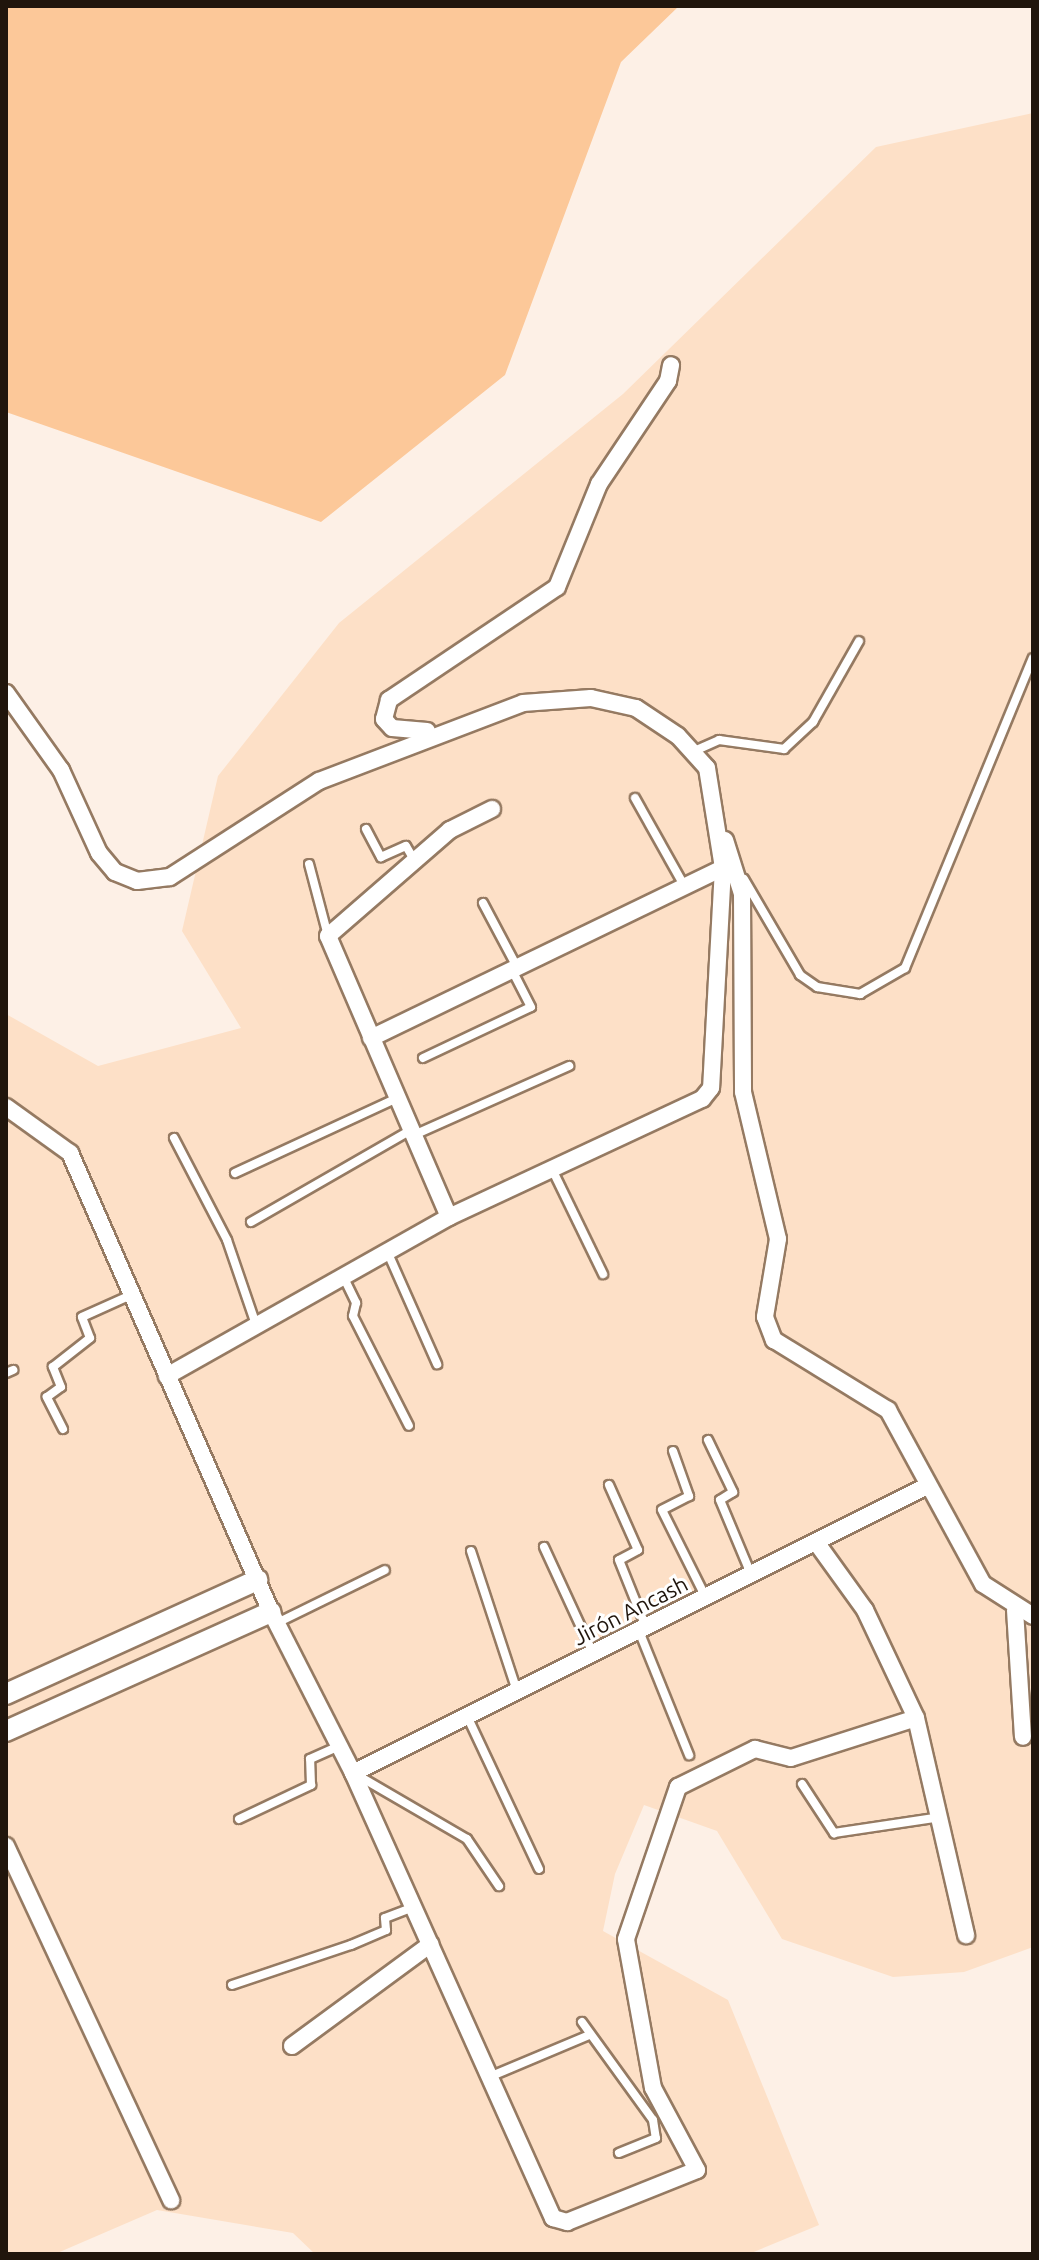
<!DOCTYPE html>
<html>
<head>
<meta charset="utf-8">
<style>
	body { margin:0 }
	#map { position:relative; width:1039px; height:2260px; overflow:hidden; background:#fdf0e6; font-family:Ubuntu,sans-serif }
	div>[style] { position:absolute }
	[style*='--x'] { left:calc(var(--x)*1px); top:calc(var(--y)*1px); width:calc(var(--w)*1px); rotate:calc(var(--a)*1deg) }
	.built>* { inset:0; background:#fde0c7 }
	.green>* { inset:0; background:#fcc899 }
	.roads { filter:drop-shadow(2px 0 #957a62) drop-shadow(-2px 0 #957a62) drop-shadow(0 2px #957a62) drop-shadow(0 -2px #957a62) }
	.service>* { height:8px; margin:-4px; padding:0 4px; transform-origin:4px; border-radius:4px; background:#fff }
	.minor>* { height:16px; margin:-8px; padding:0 8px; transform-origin:8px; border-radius:8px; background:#fff }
	.tertiary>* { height:20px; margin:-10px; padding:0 10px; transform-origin:10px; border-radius:10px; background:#fff }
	span { translate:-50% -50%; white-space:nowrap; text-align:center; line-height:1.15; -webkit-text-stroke:6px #fff; paint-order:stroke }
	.street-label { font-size:22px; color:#20150c }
	.frame { position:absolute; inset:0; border:8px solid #20150c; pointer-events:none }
</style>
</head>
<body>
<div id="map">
	<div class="built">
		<div style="clip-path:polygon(1033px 113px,1033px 1947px,964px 1972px,893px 1977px,782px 1939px,717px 1831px,644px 1805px,615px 1874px,603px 1931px,728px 2000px,819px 2225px,749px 2254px,315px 2254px,293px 2233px,157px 2210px,55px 2254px,6px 2254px,6px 1014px,98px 1066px,241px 1028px,182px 931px,218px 776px,339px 623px,623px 394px,876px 147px)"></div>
	</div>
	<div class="green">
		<div style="clip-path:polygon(6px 6px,679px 6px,621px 62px,505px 375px,321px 522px,6px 412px)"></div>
	</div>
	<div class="roads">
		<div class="service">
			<div style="--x:692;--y:752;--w:30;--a:-24"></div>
			<div style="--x:719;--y:740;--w:66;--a:7.9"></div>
			<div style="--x:784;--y:749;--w:40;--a:-43"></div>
			<div style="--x:813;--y:722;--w:93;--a:-60.4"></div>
			<div style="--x:635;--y:798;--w:102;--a:60.7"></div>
			<div style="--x:366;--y:829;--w:32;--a:62"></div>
			<div style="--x:381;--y:857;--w:27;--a:-24"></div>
			<div style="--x:406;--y:846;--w:16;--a:60"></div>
			<div style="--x:309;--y:864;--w:74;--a:75.2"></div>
			<div style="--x:744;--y:879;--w:111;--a:59.7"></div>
			<div style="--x:800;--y:975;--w:21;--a:35"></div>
			<div style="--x:817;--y:987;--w:44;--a:9.2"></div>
			<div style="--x:860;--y:994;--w:52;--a:-30"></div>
			<div style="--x:905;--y:968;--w:335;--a:-67.6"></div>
			<div style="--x:483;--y:903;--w:72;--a:62"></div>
			<div style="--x:423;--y:1058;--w:119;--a:-25.3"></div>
			<div style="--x:531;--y:1007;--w:42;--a:-117.2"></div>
			<div style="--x:414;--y:1135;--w:170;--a:-24"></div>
			<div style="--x:174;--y:1138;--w:115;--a:62.5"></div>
			<div style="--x:227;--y:1240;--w:87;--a:71.1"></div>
			<div style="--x:552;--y:1169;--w:117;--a:64.1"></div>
			<div style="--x:235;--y:1173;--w:179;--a:-24.8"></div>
			<div style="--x:251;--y:1222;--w:185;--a:-29.9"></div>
			<div style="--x:387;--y:1251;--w:124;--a:66.1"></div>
			<div style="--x:343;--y:1276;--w:30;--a:64"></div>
			<div style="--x:356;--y:1303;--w:13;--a:103"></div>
			<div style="--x:353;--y:1316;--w:123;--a:63"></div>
			<div style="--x:6;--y:1373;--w:8;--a:-23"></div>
			<div style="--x:63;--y:1429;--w:36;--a:-117"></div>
			<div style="--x:47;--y:1397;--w:17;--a:-36"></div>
			<div style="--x:61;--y:1387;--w:22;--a:-112"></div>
			<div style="--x:53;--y:1367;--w:47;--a:-38.1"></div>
			<div style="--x:90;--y:1338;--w:22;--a:-111"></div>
			<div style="--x:82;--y:1317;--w:54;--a:-24.2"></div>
			<div style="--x:708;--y:1440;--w:58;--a:64.3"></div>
			<div style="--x:733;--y:1492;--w:15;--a:148"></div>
			<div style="--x:720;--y:1500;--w:80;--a:67.3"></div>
			<div style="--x:673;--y:1451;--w:48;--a:70.4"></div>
			<div style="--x:689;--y:1496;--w:30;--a:153"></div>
			<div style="--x:662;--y:1510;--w:96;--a:63.4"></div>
			<div style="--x:609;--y:1485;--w:71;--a:66"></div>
			<div style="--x:638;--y:1550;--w:21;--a:152"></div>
			<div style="--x:619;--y:1560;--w:72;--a:68.1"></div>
			<div style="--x:544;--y:1547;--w:117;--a:65.2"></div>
			<div style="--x:471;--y:1551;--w:147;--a:71.8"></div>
			<div style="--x:277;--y:1623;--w:120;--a:-26.1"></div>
			<div style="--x:639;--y:1631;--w:134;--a:68"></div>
			<div style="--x:467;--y:1716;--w:169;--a:64.8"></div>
			<div style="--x:357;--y:1775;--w:127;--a:30.2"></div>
			<div style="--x:467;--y:1839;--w:57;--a:55.8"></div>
			<div style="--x:802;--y:1784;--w:59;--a:56.9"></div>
			<div style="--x:834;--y:1833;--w:108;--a:-8.5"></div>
			<div style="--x:239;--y:1819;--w:80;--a:-25.3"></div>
			<div style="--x:311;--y:1785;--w:26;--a:-92"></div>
			<div style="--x:310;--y:1759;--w:32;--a:-24"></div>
			<div style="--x:232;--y:1985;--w:126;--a:-18.6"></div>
			<div style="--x:351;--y:1945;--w:38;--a:-23"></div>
			<div style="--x:386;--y:1930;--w:12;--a:-95"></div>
			<div style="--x:385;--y:1918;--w:31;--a:-21"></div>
			<div style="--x:582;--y:2022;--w:121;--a:54.1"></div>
			<div style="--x:653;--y:2120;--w:18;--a:81"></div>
			<div style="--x:656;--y:2138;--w:40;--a:158"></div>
			<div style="--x:494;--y:2075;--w:103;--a:-22.8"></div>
		</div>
		<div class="minor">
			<div style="--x:6;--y:693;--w:95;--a:54.5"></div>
			<div style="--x:61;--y:770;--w:91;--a:65.4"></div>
			<div style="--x:99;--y:853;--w:25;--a:50"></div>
			<div style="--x:115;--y:872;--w:24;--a:22"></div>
			<div style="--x:137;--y:881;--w:33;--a:-7"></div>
			<div style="--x:170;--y:877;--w:177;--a:-32.8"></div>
			<div style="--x:319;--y:781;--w:218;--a:-20.9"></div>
			<div style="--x:523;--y:703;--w:68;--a:-4.2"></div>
			<div style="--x:591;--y:698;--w:46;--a:12.5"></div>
			<div style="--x:636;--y:708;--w:50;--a:33.7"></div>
			<div style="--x:678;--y:736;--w:43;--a:47.8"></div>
			<div style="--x:707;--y:768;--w:101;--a:80.9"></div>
			<div style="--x:723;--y:868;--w:220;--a:93.1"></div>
			<div style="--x:711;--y:1088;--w:14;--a:129"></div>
			<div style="--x:702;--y:1099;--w:279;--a:155"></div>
			<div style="--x:449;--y:1217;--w:324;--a:150.6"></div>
			<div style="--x:427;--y:731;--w:35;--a:-175"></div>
			<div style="--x:392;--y:728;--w:12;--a:-132"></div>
			<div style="--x:384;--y:719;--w:20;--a:-75"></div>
			<div style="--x:389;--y:700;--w:202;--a:-33.9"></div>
			<div style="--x:557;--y:587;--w:111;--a:-67.8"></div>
			<div style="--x:599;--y:484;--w:124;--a:-56.2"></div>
			<div style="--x:668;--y:381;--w:16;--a:-79"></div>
			<div style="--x:725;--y:840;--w:57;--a:72.5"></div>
			<div style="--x:742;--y:894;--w:198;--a:89.7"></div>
			<div style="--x:743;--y:1092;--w:151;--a:76.6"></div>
			<div style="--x:778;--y:1239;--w:79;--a:99.5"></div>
			<div style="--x:765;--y:1317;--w:25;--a:69"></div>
			<div style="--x:774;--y:1340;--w:134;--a:31.6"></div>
			<div style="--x:888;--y:1410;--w:198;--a:61.4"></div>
			<div style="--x:983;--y:1584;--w:59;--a:32.6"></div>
			<div style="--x:371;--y:1038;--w:391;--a:-25.8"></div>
			<div style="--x:6;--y:1107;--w:79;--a:35.7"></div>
			<div style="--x:70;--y:1153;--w:501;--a:66.35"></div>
			<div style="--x:271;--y:1612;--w:181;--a:63"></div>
			<div style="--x:353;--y:1773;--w:488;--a:65.8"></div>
			<div style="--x:553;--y:2218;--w:15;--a:16"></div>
			<div style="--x:567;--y:2222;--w:140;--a:-21.8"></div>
			<div style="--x:697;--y:2170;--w:93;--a:-118.2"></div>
			<div style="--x:653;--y:2088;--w:151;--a:-100.3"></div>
			<div style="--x:626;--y:1939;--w:161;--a:-71.1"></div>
			<div style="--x:678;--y:1787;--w:86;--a:-26.3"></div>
			<div style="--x:755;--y:1749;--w:37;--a:14"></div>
			<div style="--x:791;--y:1758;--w:131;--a:-17.7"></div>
			<div style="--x:449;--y:1217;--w:306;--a:-113.3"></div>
			<div style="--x:328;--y:936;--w:162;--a:-41"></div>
			<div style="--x:450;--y:830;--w:47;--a:-26.6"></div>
			<div style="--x:816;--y:1542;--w:84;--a:54.2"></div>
			<div style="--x:865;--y:1610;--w:119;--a:64.7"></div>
			<div style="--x:916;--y:1718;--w:223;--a:77"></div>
			<div style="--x:1015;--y:1610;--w:127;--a:86.4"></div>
			<div style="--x:353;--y:1773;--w:642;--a:-26.57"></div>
			<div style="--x:6;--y:1846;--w:391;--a:65"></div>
			<div style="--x:292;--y:2046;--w:172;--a:-36.3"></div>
		</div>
		<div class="tertiary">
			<div style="--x:6;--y:1694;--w:276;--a:-24.4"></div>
			<div style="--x:6;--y:1731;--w:290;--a:-24.2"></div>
		</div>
	</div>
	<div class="street-label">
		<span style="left:630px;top:1610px;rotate:-27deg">Jirón Ancash</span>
	</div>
	<div class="frame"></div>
</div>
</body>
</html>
